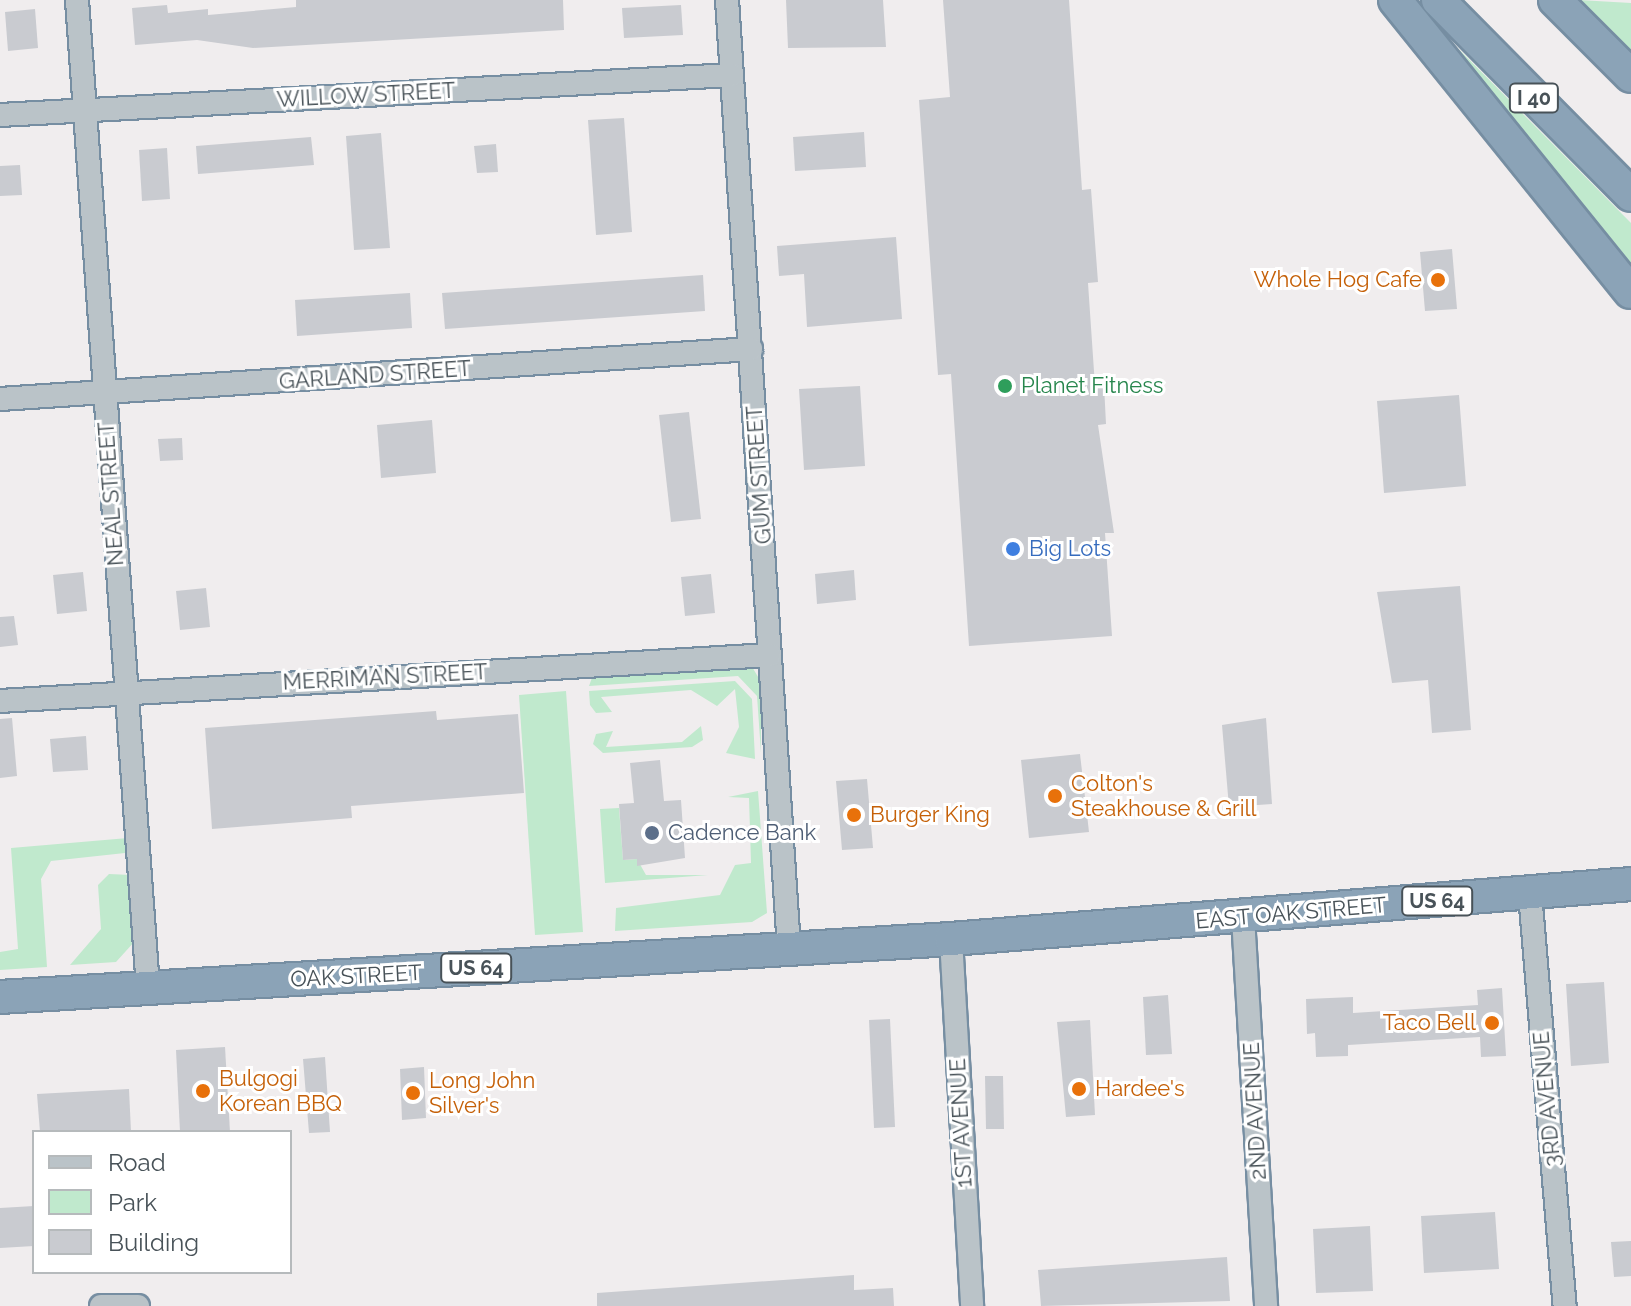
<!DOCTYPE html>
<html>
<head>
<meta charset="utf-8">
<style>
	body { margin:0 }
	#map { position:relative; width:1631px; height:1306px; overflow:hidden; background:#f0edee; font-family:Raleway,sans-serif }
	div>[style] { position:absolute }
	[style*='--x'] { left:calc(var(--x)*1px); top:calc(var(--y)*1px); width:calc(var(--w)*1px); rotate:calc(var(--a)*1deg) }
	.green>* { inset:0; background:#c0e9cd }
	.building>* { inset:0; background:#c9cbd0 }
	.roads { filter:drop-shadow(2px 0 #768ea2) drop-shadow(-2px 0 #768ea2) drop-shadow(0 2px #768ea2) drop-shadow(0 -2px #768ea2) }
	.minor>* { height:22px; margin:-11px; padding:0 11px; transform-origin:11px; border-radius:11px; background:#bac3c8 }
	.highway>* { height:32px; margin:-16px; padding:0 16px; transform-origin:16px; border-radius:16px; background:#8ba3b7 }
	.dots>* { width:22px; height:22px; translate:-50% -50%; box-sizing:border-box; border:4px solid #fff; border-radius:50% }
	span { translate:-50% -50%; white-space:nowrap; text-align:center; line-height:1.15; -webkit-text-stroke:6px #fff; paint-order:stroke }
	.shield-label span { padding:2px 6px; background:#fff; border:2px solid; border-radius:6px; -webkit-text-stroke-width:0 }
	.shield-label { font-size:20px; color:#485258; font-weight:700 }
	.street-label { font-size:22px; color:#485258 }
	.food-label { font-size:22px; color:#c56008 }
	.right { translate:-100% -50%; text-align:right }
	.left { translate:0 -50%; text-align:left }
	.leisure-label { font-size:22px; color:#27864d }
	.shop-label { font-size:22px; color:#366cbe }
	.service-label { font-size:22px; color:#4e5e75 }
	.legend { position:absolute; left:32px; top:1130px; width:260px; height:144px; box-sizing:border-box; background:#fff; border:2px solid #b6babc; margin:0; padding:10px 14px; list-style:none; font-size:24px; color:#485258 }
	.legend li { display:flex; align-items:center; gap:16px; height:40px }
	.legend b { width:40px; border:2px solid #b6babc }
</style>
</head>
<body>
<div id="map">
	<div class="green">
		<div style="clip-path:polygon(1579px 0,1631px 3px,1631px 52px)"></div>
		<div style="clip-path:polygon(1424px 14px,1631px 223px,1631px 282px)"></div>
		<div style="clip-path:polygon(751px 665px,761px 682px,761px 753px,757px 696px,738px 676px,589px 686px,593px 675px)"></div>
		<div style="clip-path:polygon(735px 681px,752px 699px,755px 759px,726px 753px,739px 727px,735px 689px,717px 706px,691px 690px,601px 697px,612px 712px,596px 713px,590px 705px,589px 691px)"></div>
		<div style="clip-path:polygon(566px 691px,583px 932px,535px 935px,519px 695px)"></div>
		<div style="clip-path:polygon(701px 726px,703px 740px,692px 747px,603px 753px,593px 744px,596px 734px,613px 731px,606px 747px,682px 742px)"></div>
		<div style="clip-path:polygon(758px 791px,767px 913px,752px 922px,615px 931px,616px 908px,720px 895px,735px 865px,751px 863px,749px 798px,728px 797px)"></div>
		<div style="clip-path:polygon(619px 808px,623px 860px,637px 859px,646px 875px,708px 875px,605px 883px,600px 809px)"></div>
		<div style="clip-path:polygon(128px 838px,125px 853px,51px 861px,41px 879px,47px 967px,0 970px,0 952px,18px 949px,11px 848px)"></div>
		<div style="clip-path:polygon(109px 874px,131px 875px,135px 941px,116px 962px,70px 965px,101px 929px,98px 885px)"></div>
	</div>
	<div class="building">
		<div style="clip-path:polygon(296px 0,563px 0,564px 30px,253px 48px,197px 40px,135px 45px,132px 8px,167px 5px,168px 13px,208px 9px,208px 15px,296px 7px)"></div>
		<div style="clip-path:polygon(786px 0,883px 0,886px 47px,788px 48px)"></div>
		<div style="clip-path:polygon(943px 0,1069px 0,1082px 190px,1091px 189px,1098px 282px,1088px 283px,1095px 386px,1104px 385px,1106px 424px,1098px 425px,1114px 533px,1105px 533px,1112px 636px,969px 646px,951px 374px,938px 375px,919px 100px,950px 97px)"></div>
		<div style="clip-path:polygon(681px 5px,683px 35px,624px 38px,622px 8px)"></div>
		<div style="clip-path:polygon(35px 9px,38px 48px,8px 51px,5px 12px)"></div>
		<div style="clip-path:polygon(624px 118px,632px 232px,596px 235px,588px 120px)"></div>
		<div style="clip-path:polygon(864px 132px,866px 167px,795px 171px,793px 137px)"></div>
		<div style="clip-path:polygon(381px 133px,390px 248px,354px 250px,346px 136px)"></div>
		<div style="clip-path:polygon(311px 137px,314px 165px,198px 174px,196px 146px)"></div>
		<div style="clip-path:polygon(496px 144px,498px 172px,477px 173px,474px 146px)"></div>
		<div style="clip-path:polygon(167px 148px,170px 199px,142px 201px,139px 150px)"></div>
		<div style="clip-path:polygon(20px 165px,22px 195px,0 196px,0 166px)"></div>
		<div style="clip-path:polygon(896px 237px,902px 319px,807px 327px,804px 274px,779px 276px,777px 246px)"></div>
		<div style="clip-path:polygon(1452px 249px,1457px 309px,1425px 311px,1420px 252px)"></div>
		<div style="clip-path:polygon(703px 275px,705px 311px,445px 329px,442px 293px)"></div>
		<div style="clip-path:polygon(410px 293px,412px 328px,297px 336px,295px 300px)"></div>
		<div style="clip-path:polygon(860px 386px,865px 466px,804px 470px,799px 389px)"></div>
		<div style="clip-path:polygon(1459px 395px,1466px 486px,1384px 493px,1377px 401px)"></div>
		<div style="clip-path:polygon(689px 412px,701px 519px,671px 522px,659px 415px)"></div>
		<div style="clip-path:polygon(432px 420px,436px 473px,381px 478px,377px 425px)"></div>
		<div style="clip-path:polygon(182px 438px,183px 460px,160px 461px,158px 439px)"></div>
		<div style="clip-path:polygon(854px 570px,856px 600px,817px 604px,815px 574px)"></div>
		<div style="clip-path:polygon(83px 572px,87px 611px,57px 614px,53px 575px)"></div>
		<div style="clip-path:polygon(711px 574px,715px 613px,685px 616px,681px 577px)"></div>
		<div style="clip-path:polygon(1460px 586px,1471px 730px,1432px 733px,1428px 680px,1392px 683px,1377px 592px)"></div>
		<div style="clip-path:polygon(206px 588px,210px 627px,180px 630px,176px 591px)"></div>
		<div style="clip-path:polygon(14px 616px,18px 645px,0 647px,0 617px)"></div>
		<div style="clip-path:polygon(436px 711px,437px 720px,518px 714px,524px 793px,351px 806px,352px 818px,212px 829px,205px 728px)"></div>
		<div style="clip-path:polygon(12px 718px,17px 776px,0 778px,0 719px)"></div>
		<div style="clip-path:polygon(1266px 718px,1272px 804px,1229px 807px,1222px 725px)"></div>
		<div style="clip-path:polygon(86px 736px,88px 770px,53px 772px,50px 739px)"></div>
		<div style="clip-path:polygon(1080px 754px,1089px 832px,1029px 838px,1021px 760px)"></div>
		<div style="clip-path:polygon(660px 760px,664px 801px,681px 800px,685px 858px,637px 866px,637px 859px,623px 860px,619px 804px,634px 803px,630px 763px)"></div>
		<div style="clip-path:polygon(867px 779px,873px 848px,842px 850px,836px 781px)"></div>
		<div style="clip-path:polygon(1604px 982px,1609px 1063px,1571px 1066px,1566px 984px)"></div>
		<div style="clip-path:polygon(1502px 988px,1506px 1056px,1481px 1057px,1480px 1037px,1348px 1045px,1348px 1056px,1316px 1057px,1315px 1033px,1307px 1034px,1306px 999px,1353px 997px,1353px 1013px,1478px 1005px,1477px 990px)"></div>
		<div style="clip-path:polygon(1168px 995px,1172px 1054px,1146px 1055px,1143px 997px)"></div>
		<div style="clip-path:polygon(890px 1019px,895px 1127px,874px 1128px,869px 1020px)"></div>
		<div style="clip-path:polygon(1090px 1020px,1095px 1115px,1066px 1117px,1057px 1022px)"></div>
		<div style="clip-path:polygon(225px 1047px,230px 1132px,180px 1132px,176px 1050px)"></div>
		<div style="clip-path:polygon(325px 1057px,330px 1132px,309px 1133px,303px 1059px)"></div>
		<div style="clip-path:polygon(424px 1067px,426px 1118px,402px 1120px,400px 1069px)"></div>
		<div style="clip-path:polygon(985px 1076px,1003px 1076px,1004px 1129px,986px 1129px)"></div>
		<div style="clip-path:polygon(129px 1089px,131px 1132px,40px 1132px,37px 1094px)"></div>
		<div style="clip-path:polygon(34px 1206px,34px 1246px,0 1248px,0 1208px)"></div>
		<div style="clip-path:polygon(1495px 1212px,1499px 1269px,1424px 1273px,1421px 1216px)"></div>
		<div style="clip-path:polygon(1370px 1226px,1373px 1291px,1316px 1293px,1313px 1229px)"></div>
		<div style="clip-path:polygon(1631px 1241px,1631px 1276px,1614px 1277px,1611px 1242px)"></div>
		<div style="clip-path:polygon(1227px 1257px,1230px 1301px,1041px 1306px,1038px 1270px)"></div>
		<div style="clip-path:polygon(854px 1275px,854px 1290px,893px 1288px,894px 1306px,597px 1306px,597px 1293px)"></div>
	</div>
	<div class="roads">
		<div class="minor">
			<div style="--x:77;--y:0;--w:991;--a:85.89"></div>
			<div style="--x:727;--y:0;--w:951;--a:86.26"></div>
			<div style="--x:0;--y:115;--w:733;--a:-3.13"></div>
			<div style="--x:0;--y:399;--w:753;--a:-3.81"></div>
			<div style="--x:0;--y:701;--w:771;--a:-3.42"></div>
			<div style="--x:1530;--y:893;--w:414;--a:85.2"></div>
			<div style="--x:1243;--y:917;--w:390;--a:86.6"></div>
			<div style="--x:951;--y:939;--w:368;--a:86.7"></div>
			<div style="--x:101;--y:1306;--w:37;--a:0"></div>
		</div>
		<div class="highway">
			<div style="--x:1395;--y:0;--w:375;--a:51.1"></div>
			<div style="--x:1438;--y:0;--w:274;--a:45.3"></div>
			<div style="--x:1555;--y:0;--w:107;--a:45"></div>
			<div style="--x:0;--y:997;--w:953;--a:-3.49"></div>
			<div style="--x:951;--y:939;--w:682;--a:-4.62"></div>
		</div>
	</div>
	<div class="dots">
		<div style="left:1438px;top:280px;background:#e8710a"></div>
		<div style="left:1005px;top:386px;background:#2e9e5b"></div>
		<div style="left:1013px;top:549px;background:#3f7fe0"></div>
		<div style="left:1055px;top:796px;background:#e8710a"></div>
		<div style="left:854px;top:815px;background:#e8710a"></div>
		<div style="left:652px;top:833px;background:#5c6f8a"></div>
		<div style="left:1492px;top:1023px;background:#e8710a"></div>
		<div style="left:1079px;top:1089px;background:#e8710a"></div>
		<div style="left:203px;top:1091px;background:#e8710a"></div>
		<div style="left:413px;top:1093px;background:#e8710a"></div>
	</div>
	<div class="shield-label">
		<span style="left:1534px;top:98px">I 40</span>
		<span style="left:1437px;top:901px">US 64</span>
		<span style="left:476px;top:968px">US 64</span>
	</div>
	<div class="street-label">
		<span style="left:366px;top:95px;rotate:-3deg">WILLOW STREET</span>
		<span style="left:375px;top:375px;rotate:-4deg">GARLAND STREET</span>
		<span style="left:759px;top:475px;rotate:-94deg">GUM STREET</span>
		<span style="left:111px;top:494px;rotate:-94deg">NEAL STREET</span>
		<span style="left:385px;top:677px;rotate:-3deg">MERRIMAN STREET</span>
		<span style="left:1291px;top:913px;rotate:-5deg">EAST OAK STREET</span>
		<span style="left:356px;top:976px;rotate:-3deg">OAK STREET</span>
		<span style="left:1547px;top:1099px;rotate:-95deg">3RD AVENUE</span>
		<span style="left:1255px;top:1111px;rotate:-93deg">2ND AVENUE</span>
		<span style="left:961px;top:1123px;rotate:-93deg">1ST AVENUE</span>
	</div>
	<div class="food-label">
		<span class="right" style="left:1422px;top:280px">Whole Hog Cafe</span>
		<span class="left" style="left:1071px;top:796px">Colton's<br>Steakhouse &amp; Grill</span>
		<span class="left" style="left:870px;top:815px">Burger King</span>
		<span class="right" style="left:1476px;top:1023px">Taco Bell</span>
		<span class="left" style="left:219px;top:1091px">Bulgogi<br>Korean BBQ</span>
		<span class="left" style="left:429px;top:1093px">Long John<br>Silver's</span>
		<span class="left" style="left:1095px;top:1089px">Hardee's</span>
	</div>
	<div class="leisure-label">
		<span class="left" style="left:1021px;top:386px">Planet Fitness</span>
	</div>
	<div class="shop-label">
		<span class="left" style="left:1029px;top:549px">Big Lots</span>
	</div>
	<div class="service-label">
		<span class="left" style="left:668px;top:833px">Cadence Bank</span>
	</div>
	<ul class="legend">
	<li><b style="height:10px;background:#bac3c8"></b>Road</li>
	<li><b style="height:22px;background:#c0e9cd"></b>Park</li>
	<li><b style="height:22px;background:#c9cbd0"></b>Building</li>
	</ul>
</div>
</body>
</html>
